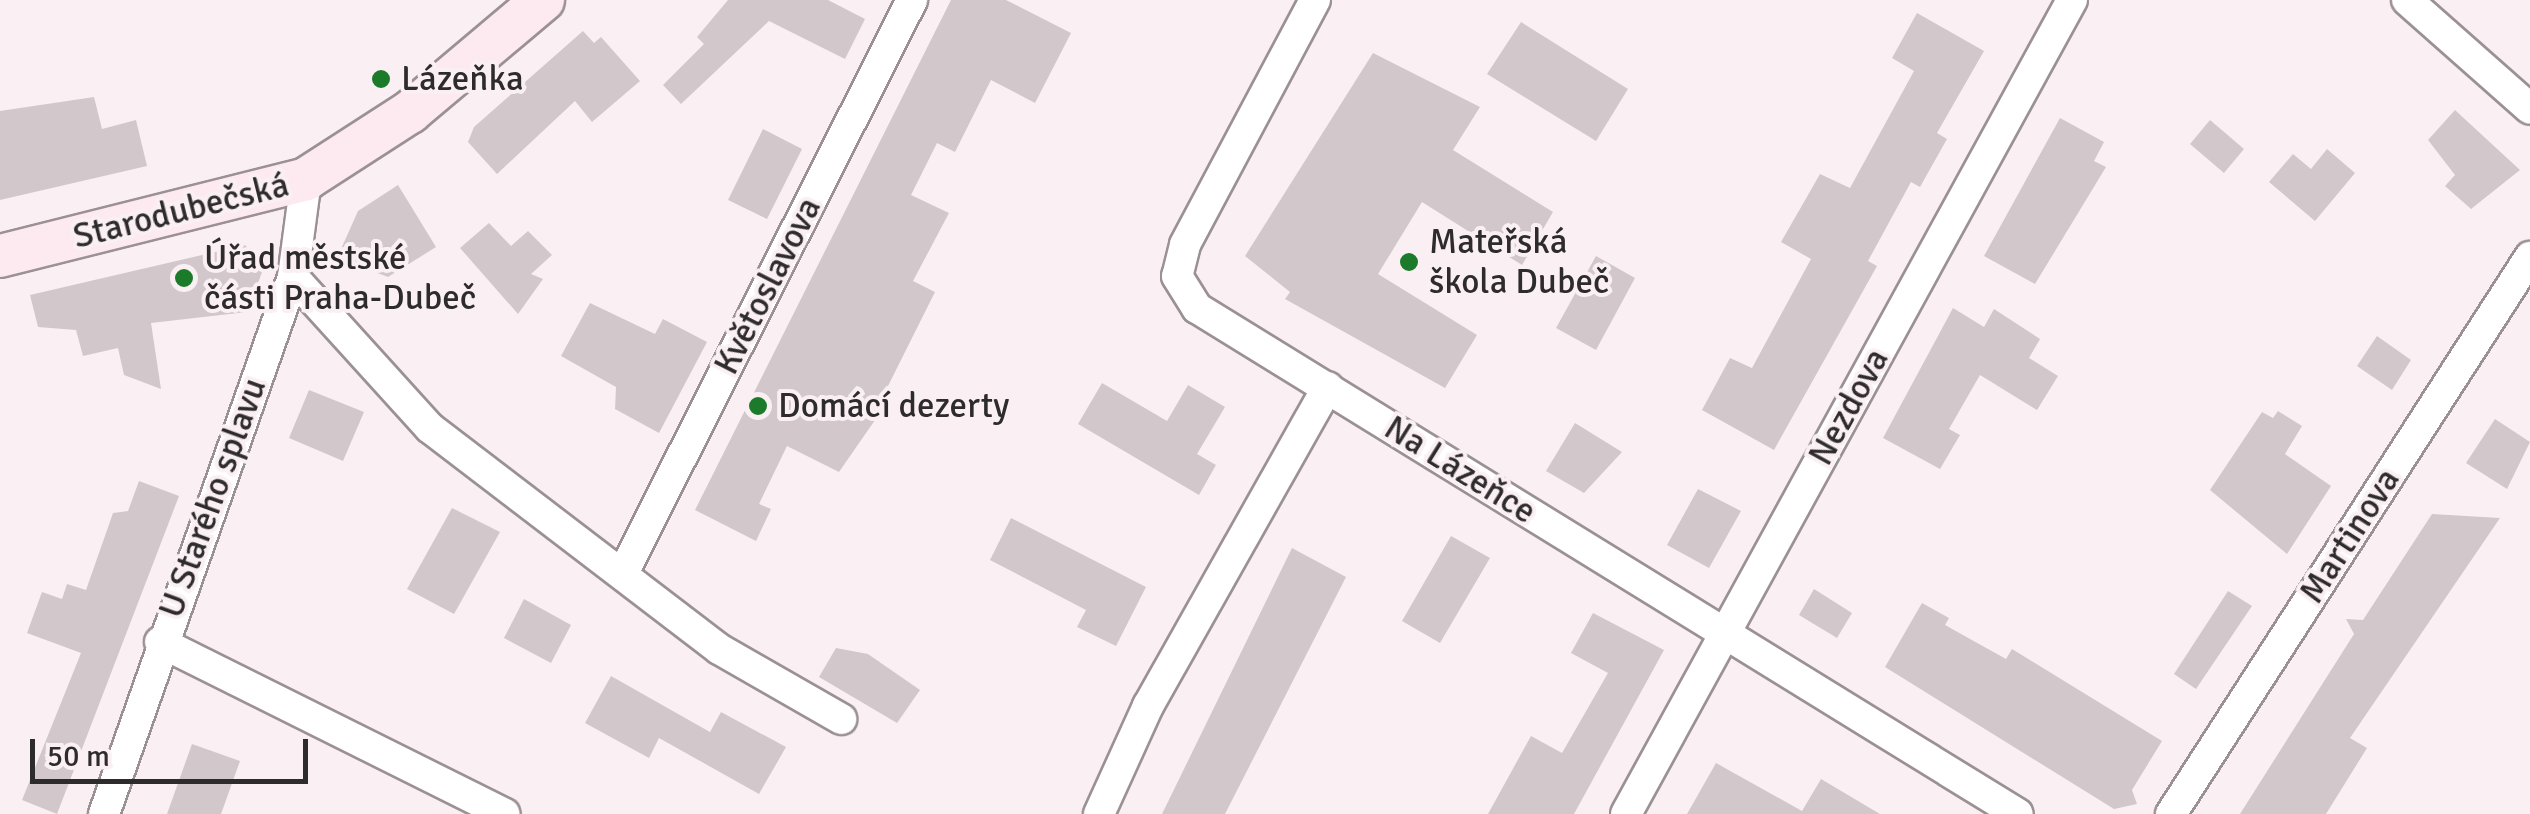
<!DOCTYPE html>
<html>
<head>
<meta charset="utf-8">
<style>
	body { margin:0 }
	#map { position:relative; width:2530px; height:814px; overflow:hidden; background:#faf0f3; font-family:Signika,sans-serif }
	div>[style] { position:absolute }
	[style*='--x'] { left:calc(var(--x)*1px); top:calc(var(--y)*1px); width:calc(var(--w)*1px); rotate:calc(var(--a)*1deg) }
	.building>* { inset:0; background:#d2c8cb }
	.roads { filter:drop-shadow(2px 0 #9b9194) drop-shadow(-2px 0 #9b9194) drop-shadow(0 2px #9b9194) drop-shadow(0 -2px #9b9194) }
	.street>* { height:30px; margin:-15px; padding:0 15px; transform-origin:15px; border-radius:15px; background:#fff }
	.secondary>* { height:42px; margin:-21px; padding:0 21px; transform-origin:21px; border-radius:21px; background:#fde9f0 }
	.dots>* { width:28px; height:28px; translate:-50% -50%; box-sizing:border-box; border:5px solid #faf0f3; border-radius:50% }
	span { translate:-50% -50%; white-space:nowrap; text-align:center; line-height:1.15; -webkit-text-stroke:8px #faf0f3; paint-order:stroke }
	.poi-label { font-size:35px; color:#2e2b2c }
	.left { translate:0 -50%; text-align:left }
	.street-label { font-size:35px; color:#2e2b2c }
	.scale { position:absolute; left:30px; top:739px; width:278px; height:45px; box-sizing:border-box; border:5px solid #2e2b2c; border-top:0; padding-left:12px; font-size:30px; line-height:35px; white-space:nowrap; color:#2e2b2c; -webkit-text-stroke:8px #faf0f3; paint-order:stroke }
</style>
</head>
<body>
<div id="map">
	<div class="building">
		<div style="clip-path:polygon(728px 0,828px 0,865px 19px,845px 59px,769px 21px,681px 104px,663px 85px,704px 44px,697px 37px)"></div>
		<div style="clip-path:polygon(951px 0,1006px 0,1071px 33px,1035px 103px,991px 80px,955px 152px,937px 143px,911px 195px,949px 213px,913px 281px,935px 292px,883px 396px,891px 397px,839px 472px,787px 446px,759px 504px,771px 509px,756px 541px,695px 510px)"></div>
		<div style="clip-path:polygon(1917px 13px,1984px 51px,1937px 133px,1947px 139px,1920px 187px,1911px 182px,1868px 261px,1877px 266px,1774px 450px,1702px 410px,1730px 358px,1752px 368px,1811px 259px,1781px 242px,1820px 174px,1850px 188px,1914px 71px,1892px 58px)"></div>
		<div style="clip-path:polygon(1521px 22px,1628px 89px,1596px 141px,1487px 74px)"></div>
		<div style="clip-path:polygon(583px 31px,594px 43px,601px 37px,640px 81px,592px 122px,575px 101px,497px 174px,468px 142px,474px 127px)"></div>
		<div style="clip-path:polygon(1373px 53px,1480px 107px,1453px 150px,1553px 212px,1522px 265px,1422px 202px,1378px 274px,1477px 335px,1445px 388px,1285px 299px,1290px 292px,1245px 256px)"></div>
		<div style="clip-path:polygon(94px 97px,102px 129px,136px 120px,147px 166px,0 200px,0 111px)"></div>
		<div style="clip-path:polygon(2455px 110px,2520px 170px,2471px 209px,2445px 186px,2455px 175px,2428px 140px)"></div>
		<div style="clip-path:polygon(2060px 118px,2104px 142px,2094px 161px,2106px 167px,2035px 284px,1984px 256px)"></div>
		<div style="clip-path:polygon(2210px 120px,2244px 149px,2224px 173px,2190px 144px)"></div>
		<div style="clip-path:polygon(763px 129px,802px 149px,767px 219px,728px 200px)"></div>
		<div style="clip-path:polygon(2327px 149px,2355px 173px,2315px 221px,2269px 182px,2293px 154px,2311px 169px)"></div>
		<div style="clip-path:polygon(398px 185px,436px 247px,388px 277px,337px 258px,358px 211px)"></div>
		<div style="clip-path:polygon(489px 223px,511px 246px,528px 231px,552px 255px,531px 274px,543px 279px,518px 314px,460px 248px)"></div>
		<div style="clip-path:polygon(245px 245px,264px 267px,247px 312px,151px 323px,161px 389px,124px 375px,118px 348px,83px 356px,76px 330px,38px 327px,30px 295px)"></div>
		<div style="clip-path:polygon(1596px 256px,1635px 278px,1596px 350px,1556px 328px)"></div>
		<div style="clip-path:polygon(590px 303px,655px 334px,663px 319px,707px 342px,659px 433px,615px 409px,616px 387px,561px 356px)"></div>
		<div style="clip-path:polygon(1953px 308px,1984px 327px,1994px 309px,2040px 339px,2029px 358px,2058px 376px,2037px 410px,1980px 375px,1949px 429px,1960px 435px,1940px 469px,1883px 438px)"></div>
		<div style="clip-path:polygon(2377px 336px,2411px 360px,2392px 390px,2357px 366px)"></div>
		<div style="clip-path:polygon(1102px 383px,1167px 421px,1188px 385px,1225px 407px,1197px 454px,1216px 465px,1199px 495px,1078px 424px)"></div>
		<div style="clip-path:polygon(309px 390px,364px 412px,343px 461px,289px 438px)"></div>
		<div style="clip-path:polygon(2278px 411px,2302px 426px,2285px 454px,2331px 486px,2287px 554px,2210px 490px,2262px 412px,2273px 418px)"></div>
		<div style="clip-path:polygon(2495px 419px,2530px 442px,2507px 489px,2466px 463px)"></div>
		<div style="clip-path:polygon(1575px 423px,1622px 452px,1584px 493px,1546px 471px)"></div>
		<div style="clip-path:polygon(139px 481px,179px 496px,57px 814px,22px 800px,81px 653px,27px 633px,42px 592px,62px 599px,67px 584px,86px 590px,113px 513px,128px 511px)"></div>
		<div style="clip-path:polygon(1698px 489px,1741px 511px,1709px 568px,1667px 545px)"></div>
		<div style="clip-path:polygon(452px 508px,500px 532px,454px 614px,407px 589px)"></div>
		<div style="clip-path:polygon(2432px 514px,2500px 518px,2350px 738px,2367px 748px,2326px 814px,2240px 814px,2354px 634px,2346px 619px,2363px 620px)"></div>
		<div style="clip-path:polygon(1011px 518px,1146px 587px,1116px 646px,1077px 627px,1086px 610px,990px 560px)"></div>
		<div style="clip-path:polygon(1451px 536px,1490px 558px,1440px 643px,1402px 621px)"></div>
		<div style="clip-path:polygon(1292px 548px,1346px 577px,1225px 814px,1162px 814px)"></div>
		<div style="clip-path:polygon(1814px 589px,1852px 613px,1837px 638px,1799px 615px)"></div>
		<div style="clip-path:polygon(2228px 591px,2252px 606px,2196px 689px,2174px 674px)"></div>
		<div style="clip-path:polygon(524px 599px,571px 625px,551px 663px,504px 638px)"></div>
		<div style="clip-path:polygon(1922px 603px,1949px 618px,1945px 625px,2006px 659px,2012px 649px,2162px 741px,2132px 790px,2137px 804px,2114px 809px,1885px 667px)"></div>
		<div style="clip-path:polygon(1593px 613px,1664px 650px,1574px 814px,1488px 814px,1531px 736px,1562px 753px,1608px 673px,1571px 653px)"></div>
		<div style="clip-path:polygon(836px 648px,868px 654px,920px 690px,897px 723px,819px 677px)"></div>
		<div style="clip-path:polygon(611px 676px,710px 732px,721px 712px,786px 747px,759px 794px,659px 738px,649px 758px,585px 723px)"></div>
		<div style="clip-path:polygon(192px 744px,240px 761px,221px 814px,167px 814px)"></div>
		<div style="clip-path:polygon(1716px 763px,1802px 811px,1821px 779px,1880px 814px,1687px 814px)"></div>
	</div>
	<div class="roads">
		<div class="street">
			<div style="--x:1315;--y:0;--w:277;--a:118"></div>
			<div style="--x:1185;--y:245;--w:32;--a:104"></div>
			<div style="--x:1177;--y:276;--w:38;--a:58"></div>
			<div style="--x:1197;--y:308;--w:964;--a:31.65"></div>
			<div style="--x:2407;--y:0;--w:164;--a:41.5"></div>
			<div style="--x:293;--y:277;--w:204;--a:47.8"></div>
			<div style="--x:430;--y:428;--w:364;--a:37.4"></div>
			<div style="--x:719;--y:649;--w:141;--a:29.8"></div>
			<div style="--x:624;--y:571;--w:640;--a:-63.23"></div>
			<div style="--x:160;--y:642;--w:385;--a:26.5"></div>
			<div style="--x:104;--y:814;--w:569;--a:-70.61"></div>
			<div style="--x:293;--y:277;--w:99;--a:-82.4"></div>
			<div style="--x:1099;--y:814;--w:119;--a:-65.6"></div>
			<div style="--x:1148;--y:706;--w:366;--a:-60.6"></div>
			<div style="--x:1626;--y:814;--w:928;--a:-61.28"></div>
			<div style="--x:2171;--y:814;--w:663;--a:-57.2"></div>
		</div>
		<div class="secondary">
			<div style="--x:0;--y:256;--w:316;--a:-14.1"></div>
			<div style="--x:306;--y:179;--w:124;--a:-32.8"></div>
			<div style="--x:410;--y:112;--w:174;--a:-40.1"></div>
		</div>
	</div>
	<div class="dots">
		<div style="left:381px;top:79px;background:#1c7a2b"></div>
		<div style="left:1409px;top:262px;background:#1c7a2b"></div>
		<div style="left:184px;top:278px;background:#1c7a2b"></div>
		<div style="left:758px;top:406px;background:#1c7a2b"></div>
	</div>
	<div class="poi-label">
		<span class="left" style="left:401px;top:79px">Lázeňka</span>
		<span class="left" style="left:1429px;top:262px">Mateřská<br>škola Dubeč</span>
		<span class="left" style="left:204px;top:278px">Úřad městské<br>části Praha-Dubeč</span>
		<span class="left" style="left:778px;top:406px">Domácí dezerty</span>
	</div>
	<div class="street-label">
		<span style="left:181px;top:211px;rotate:-14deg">Starodubečská</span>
		<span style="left:768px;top:286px;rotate:-63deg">Květoslavova</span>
		<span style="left:1849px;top:407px;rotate:-61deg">Nezdova</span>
		<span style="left:1460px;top:470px;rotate:32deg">Na Lázeňce</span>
		<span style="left:213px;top:498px;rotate:-70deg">U Starého splavu</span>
		<span style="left:2350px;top:536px;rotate:-57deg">Martinova</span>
	</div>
	<div class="scale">50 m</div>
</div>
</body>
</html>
